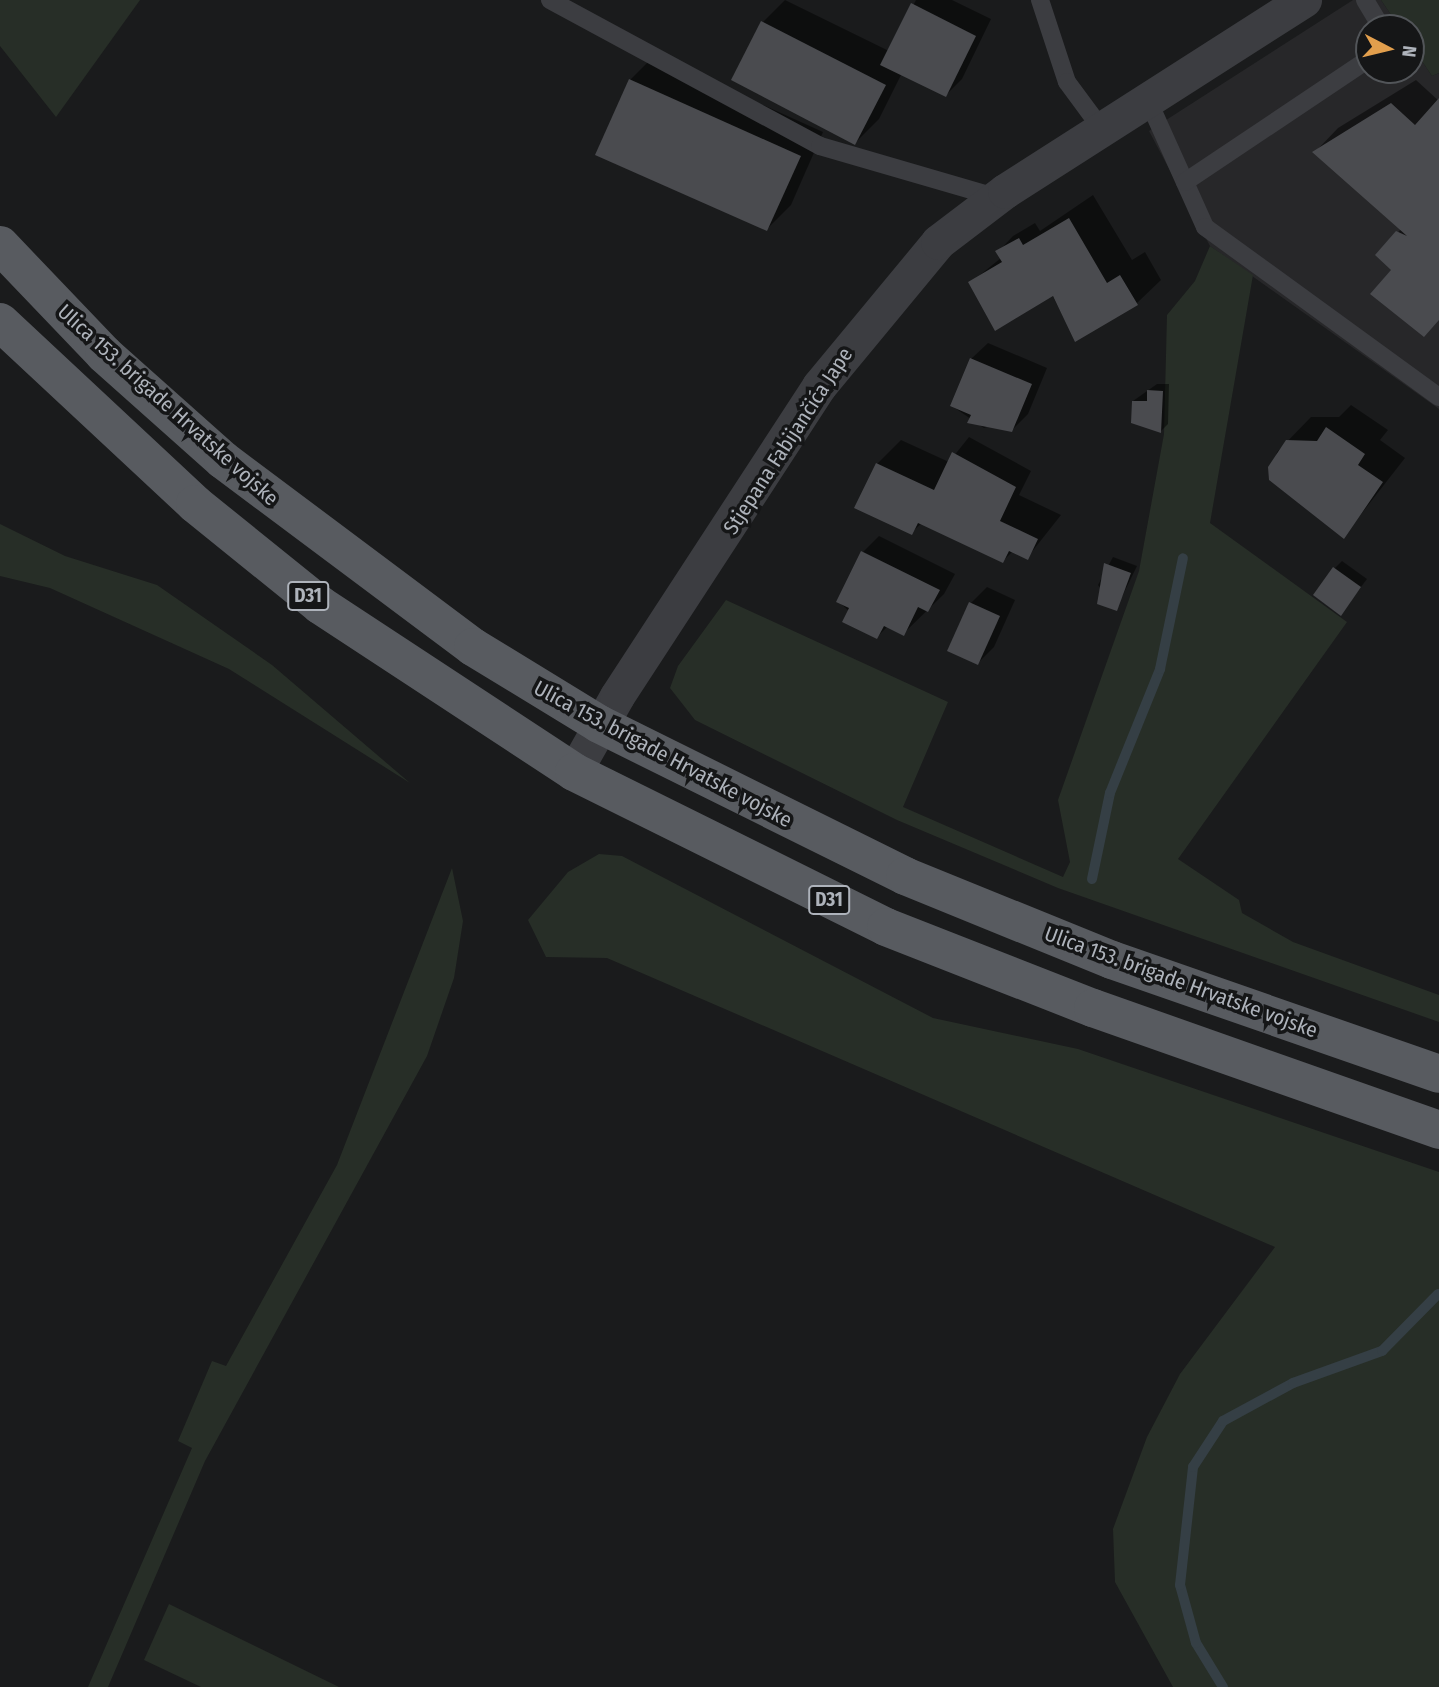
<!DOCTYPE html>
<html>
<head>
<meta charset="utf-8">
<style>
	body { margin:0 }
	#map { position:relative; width:1439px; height:1687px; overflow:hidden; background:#1a1b1c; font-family:"Fira Sans Condensed",sans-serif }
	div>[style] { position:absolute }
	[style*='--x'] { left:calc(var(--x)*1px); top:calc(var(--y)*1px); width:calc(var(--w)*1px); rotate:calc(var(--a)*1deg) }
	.built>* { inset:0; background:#272729 }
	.green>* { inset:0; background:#272e27 }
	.shadow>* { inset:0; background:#0007 }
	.stream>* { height:10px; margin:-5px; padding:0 5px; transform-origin:5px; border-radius:5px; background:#353f45 }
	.building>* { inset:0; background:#4a4b4f }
	.service>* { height:18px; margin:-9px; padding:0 9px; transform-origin:9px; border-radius:9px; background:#3c3d41 }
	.minor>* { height:35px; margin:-17.5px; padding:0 17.5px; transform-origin:17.5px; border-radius:17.5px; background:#3c3d41 }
	.primary>* { height:38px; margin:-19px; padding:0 19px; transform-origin:19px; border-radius:19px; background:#585b60 }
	span { translate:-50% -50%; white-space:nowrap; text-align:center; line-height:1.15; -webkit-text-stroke:7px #151617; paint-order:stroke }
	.shield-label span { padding:2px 5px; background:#151617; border:2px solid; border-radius:5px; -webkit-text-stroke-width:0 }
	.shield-label { font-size:19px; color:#aeb3bb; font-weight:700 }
	.street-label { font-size:21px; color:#aeb3bb }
	.north { position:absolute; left:1355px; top:14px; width:70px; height:70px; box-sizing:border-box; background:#151617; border:2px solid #525559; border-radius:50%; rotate:97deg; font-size:19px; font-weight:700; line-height:28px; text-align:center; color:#aeb3bb }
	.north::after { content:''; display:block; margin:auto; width:24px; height:32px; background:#e29f4d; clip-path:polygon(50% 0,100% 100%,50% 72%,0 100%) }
</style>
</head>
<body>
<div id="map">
	<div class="built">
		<div style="clip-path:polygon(1353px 0,1381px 0,1400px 28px,1369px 28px,1369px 70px,1411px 70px,1411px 45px,1432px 76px,1439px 73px,1439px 409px,1210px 246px,1149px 131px)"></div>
	</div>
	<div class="green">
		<div style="clip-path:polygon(0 0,140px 0,56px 117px,0 46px)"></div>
		<div style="clip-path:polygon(1381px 0,1439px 0,1439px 73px,1432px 76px,1411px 45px,1411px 28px,1400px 28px)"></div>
		<div style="clip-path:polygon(1210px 246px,1253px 275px,1210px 523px,1347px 622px,1178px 859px,1239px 900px,1242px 913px,1293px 942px,1439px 995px,1439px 1022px,1058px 888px,897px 820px,695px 720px,670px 688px,678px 666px,726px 600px,948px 702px,903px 807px,1063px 877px,1070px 862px,1058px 800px,1139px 571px,1164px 434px,1167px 315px,1195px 281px)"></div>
		<div style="clip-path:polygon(0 524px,65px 556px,157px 585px,272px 665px,410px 783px,229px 669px,50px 588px,0 576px)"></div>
		<div style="clip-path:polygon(599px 854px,622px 856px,933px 1018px,1078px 1049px,1439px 1172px,1439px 1687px,1173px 1687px,1115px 1582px,1113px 1529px,1147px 1437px,1180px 1374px,1275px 1247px,607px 958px,546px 957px,528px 920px,568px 872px)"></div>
		<div style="clip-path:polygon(452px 868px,463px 921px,454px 978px,427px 1056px,205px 1461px,108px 1687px,88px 1687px,192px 1448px,178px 1441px,212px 1361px,226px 1366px,337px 1165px)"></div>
		<div style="clip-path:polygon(169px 1604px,339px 1687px,201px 1687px,144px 1660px)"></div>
	</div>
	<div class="shadow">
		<div style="clip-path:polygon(785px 0,889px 51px,916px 0,952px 0,991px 19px,962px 79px,946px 95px,902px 73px,879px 119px,855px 143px,763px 22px)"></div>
		<div style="clip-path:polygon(654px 56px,823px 132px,791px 205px,767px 229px,630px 80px)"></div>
		<div style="clip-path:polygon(1416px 80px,1439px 101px,1439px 319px,1377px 255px,1401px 229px,1315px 152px,1338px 128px)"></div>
		<div style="clip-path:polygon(1093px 195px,1132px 260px,1145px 252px,1161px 280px,1137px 303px,1076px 340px,1052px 295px,970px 283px,1001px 258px,998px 252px,1013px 236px,1035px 223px,1040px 231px)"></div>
		<div style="clip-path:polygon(988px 343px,1047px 368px,1028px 414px,1012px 430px,995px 424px,984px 428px,952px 406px,971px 359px)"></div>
		<div style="clip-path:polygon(1157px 384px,1169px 384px,1168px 424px,1161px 431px,1133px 401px)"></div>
		<div style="clip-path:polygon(1351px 405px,1388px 430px,1380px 440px,1405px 458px,1344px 536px,1271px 480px,1277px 452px,1311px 417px,1339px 417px)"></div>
		<div style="clip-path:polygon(969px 437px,1031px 471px,1019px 495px,1061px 515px,1027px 558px,1013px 551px,1003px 561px,922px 523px,911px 533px,877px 464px,901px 440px,949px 462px)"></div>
		<div style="clip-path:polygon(879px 536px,955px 574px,944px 594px,904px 633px,888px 626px,877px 637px,838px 601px,863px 552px)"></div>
		<div style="clip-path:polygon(1113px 557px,1137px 566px,1116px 609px,1098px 585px)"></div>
		<div style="clip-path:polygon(1342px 561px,1367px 579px,1341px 613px,1335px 568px)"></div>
		<div style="clip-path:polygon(987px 587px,1015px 600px,994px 647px,978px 663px,971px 603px)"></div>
	</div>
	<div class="stream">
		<div style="--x:1092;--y:879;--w:88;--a:-78.2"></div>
		<div style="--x:1110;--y:793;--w:134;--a:-68"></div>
		<div style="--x:1160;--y:669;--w:113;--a:-78.3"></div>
		<div style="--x:1223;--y:1687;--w:52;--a:-121.5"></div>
		<div style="--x:1196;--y:1643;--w:60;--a:-105.4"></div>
		<div style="--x:1180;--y:1585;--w:119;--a:-83.7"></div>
		<div style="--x:1193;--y:1467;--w:55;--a:-56.9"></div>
		<div style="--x:1223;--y:1421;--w:80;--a:-28.5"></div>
		<div style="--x:1293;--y:1383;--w:95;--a:-19.8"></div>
		<div style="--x:1382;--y:1351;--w:80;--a:-45.5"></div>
	</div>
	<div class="building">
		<div style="clip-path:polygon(911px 3px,976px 36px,946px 97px,880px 65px)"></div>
		<div style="clip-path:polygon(761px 21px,886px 85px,855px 145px,731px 80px)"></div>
		<div style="clip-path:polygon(629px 79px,801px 156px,767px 231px,595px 155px)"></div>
		<div style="clip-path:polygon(1439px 98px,1439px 320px,1424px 337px,1370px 294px,1391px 270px,1375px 255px,1396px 231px,1407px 236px,1312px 152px,1391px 103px,1415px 125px)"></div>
		<div style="clip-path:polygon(1069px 218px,1107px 283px,1120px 275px,1138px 305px,1075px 342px,1053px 296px,995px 331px,968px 282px,1002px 262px,995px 251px,1019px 238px,1023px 245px)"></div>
		<div style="clip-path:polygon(970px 358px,1032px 384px,1012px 432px,967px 423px,971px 415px,950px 406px)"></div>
		<div style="clip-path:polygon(1147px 390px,1163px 391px,1161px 433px,1131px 423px,1132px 401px,1147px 401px)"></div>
		<div style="clip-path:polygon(1326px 427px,1365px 454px,1358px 465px,1383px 482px,1344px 539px,1269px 480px,1268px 467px,1286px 440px,1317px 441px)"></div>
		<div style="clip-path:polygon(952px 452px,1016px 487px,1000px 521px,1038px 539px,1028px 560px,1009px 551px,1003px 563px,918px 523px,912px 535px,854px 508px,876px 463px,934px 490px)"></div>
		<div style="clip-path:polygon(861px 551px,940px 590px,928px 612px,918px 607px,904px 636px,884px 626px,877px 639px,842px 622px,849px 608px,836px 602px)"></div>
		<div style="clip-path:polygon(1104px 563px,1131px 573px,1117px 611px,1097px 604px)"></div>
		<div style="clip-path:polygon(1333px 567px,1361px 587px,1341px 616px,1313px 595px)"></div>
		<div style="clip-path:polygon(969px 602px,1000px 616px,978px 665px,947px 651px)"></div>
	</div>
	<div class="service">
		<div style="--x:550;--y:0;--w:307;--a:28.4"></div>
		<div style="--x:820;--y:146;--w:183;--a:16.2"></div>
		<div style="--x:1040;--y:0;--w:86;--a:71.8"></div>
		<div style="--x:1067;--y:82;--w:57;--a:53.5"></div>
		<div style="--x:1365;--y:0;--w:33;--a:59"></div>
		<div style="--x:1148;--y:100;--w:139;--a:65.8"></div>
		<div style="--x:1205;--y:227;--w:289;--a:36"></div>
		<div style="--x:1185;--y:182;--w:221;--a:-33.8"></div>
	</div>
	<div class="minor">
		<div style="--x:574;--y:772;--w:87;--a:-60.5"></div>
		<div style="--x:617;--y:696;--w:370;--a:-56.9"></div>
		<div style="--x:819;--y:386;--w:187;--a:-50.4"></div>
		<div style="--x:938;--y:242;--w:84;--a:-37.3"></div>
		<div style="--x:1005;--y:191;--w:355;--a:-32.6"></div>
	</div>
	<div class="primary">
		<div style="--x:0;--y:245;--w:151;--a:46.3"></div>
		<div style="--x:104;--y:354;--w:159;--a:41.7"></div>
		<div style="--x:223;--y:460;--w:312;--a:36.8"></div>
		<div style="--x:473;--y:647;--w:148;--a:31.4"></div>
		<div style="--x:599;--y:724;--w:342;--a:26.4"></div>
		<div style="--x:905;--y:876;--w:223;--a:22.1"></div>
		<div style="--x:1112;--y:960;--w:346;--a:19.2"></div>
		<div style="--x:0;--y:322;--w:267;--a:43"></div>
		<div style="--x:195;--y:504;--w:161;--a:38.9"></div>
		<div style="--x:320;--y:605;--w:304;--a:33.3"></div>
		<div style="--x:574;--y:772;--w:348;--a:26.4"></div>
		<div style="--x:886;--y:927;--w:222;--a:21.4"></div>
		<div style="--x:1093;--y:1008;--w:367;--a:19.4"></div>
	</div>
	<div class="shield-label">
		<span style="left:308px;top:596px">D31</span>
		<span style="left:829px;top:900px">D31</span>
	</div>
	<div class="street-label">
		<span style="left:168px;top:405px;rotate:42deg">Ulica 153. brigade Hrvatske vojske</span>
		<span style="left:788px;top:441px;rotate:-57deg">Stjepana Fabijančića Jape</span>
		<span style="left:663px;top:754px;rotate:28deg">Ulica 153. brigade Hrvatske vojske</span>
		<span style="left:1181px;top:982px;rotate:20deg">Ulica 153. brigade Hrvatske vojske</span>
	</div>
	<div class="north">N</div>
</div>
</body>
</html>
